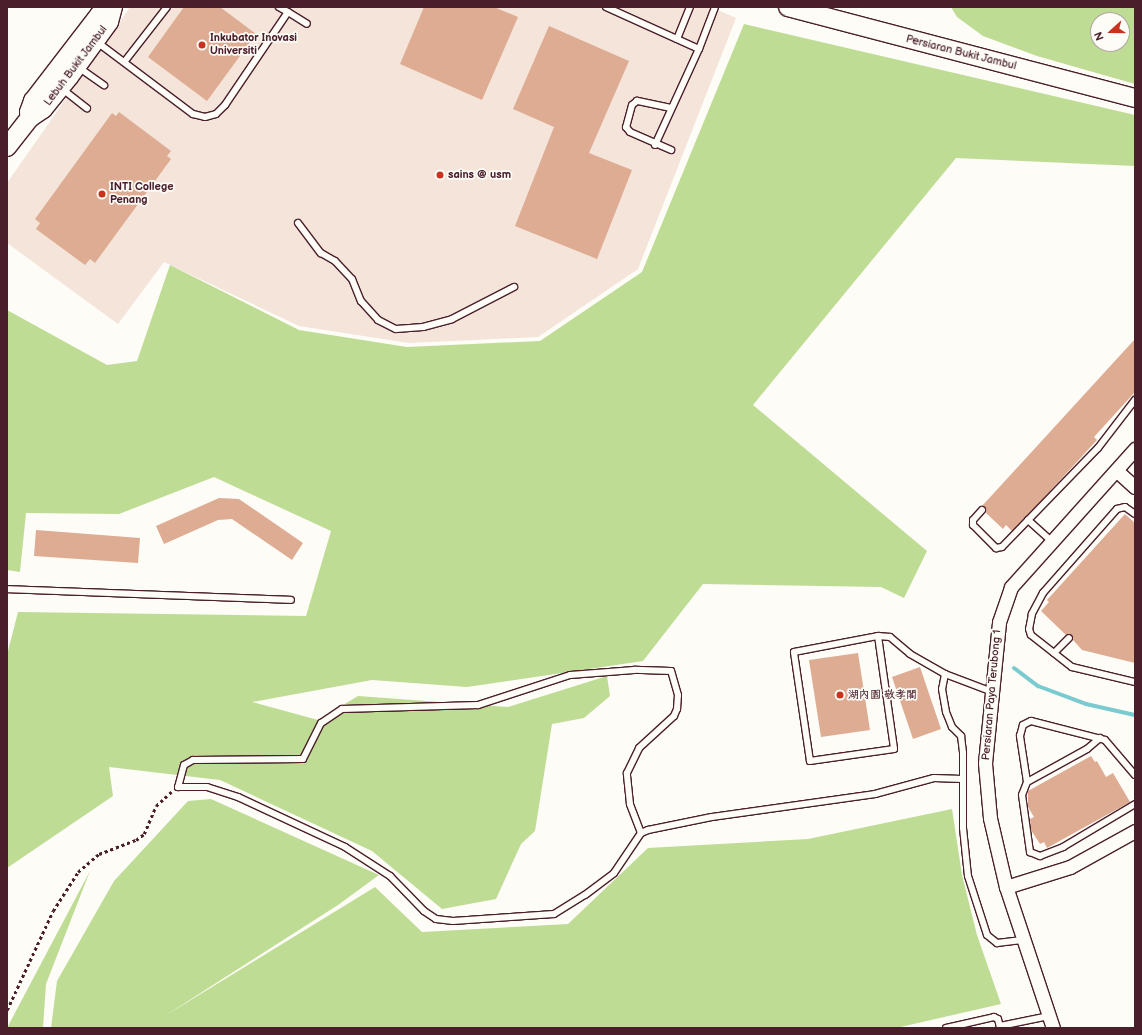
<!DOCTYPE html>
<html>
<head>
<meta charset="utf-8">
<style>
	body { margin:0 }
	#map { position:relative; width:1142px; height:1035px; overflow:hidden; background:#fdfcf7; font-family:"Balsamiq Sans","LXGW WenKai TC",sans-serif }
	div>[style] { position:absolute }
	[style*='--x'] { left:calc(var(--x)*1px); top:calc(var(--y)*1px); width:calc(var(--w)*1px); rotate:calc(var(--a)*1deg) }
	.built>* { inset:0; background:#f4e4d9 }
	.green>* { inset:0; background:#bfdc94 }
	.stream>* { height:4px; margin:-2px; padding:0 2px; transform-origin:2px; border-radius:2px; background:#7acbd0 }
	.building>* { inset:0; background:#deac92 }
	.path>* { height:2.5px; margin-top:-1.25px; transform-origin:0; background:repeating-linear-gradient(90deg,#4a1f2b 0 3px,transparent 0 6px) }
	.roads { filter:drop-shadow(1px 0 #4a1f2b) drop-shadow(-1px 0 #4a1f2b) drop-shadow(0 1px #4a1f2b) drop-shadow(0 -1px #4a1f2b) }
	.lane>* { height:6px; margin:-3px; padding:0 3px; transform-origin:3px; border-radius:3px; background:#fdfcf7 }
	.street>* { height:13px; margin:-6.5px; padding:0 6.5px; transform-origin:6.5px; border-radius:6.5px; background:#fdfcf7 }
	.secondary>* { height:18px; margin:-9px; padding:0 9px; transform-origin:9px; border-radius:9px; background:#fdfcf7 }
	.dots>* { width:11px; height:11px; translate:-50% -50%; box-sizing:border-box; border:2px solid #fdfcf7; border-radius:50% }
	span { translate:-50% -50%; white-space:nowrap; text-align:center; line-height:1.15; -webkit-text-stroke:3.5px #fdfcf7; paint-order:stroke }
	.poi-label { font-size:11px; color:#4a1f2b; font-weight:700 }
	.left { translate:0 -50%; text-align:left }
	.street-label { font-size:11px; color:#4a1f2b }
	.frame { position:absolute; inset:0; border:8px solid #4a1f2b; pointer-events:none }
	.north { position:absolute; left:1090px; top:12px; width:40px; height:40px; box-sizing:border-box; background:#fdfcf7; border:1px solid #b5a4a5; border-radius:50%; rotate:249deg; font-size:11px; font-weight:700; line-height:16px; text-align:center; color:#4a1f2b }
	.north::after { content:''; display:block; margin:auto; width:14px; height:18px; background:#c8321e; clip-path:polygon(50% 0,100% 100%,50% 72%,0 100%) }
</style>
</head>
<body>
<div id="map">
	<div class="built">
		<div style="clip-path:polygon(130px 7px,711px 7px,736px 18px,638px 269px,538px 337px,409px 343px,299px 326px,164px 262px,118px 324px,7px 243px,7px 183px)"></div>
	</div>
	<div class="green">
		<div style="clip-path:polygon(evenodd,951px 7px,1135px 7px,1135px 84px,1037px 56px,983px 36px,957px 17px,951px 7px,1098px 20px,1122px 20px,1122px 44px,1098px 44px,1098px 20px)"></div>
		<div style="clip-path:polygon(744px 24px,1135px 115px,1135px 166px,956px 158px,753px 405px,927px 551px,904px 598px,881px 587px,703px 584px,643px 661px,467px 687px,372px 680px,252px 702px,318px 720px,358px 696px,508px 707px,607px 676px,610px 696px,584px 718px,552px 724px,535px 831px,521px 844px,496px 899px,442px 909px,372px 851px,220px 780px,109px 767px,113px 796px,7px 868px,7px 655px,18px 612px,306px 616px,331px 531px,214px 477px,119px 514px,26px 513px,20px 572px,7px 570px,7px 310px,107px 365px,137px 361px,170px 265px,299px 330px,407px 347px,540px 341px,642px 272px)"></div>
		<div style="clip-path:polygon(211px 799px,379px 875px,338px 905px,163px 1017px,375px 887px,422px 932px,568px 924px,648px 848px,808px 839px,952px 809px,962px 875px,977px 935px,1001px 1004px,896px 1028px,51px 1028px,57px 981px,114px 881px,188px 801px)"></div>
		<div style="clip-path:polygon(90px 871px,46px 984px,43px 1028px,7px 1028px)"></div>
	</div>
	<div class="stream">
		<div style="--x:1014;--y:668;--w:30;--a:37"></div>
		<div style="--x:1038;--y:686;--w:51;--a:20.6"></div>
		<div style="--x:1086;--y:704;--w:50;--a:12.7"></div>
	</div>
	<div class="building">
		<div style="clip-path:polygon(184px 7px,220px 7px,256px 34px,207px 101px,148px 57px)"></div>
		<div style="clip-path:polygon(424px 7px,494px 7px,518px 17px,482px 100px,400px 64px)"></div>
		<div style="clip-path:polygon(549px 26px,629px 61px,589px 153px,632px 170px,597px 259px,515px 226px,554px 127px,513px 109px)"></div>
		<div style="clip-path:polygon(119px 112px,171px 151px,167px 156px,171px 159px,95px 263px,90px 259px,85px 265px,36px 229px,40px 223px,35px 219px,112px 113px,116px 116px)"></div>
		<div style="clip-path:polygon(1135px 339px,1135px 392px,1094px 437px,1097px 440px,1041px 501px,1012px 531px,1006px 525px,1003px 529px,986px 513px,986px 508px,982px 506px)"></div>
		<div style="clip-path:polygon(219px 498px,239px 499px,303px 543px,292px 560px,232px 519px,218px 520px,164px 544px,156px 526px)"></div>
		<div style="clip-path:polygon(1125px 514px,1135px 523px,1135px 663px,1082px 650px,1073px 640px,1072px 635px,1066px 635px,1041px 611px,1049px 602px,1047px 600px)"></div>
		<div style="clip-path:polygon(36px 530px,140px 538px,138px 563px,34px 556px)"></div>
		<div style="clip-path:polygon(858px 653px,870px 730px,821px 737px,809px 660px)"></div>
		<div style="clip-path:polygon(920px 667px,941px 729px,913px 739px,892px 677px)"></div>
		<div style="clip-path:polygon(1091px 756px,1095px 762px,1097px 761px,1106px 777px,1113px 773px,1130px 802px,1047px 848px,1044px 842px,1040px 844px,1031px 830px,1030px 819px,1034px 817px,1028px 807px,1028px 791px)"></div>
	</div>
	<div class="path">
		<div style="--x:7;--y:1010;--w:109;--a:-65.1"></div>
		<div style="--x:53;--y:911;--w:46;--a:-57.3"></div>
		<div style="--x:78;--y:872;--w:28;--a:-41"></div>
		<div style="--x:99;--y:854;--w:40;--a:-21"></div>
		<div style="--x:136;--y:840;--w:10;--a:-37"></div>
		<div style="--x:144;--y:834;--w:30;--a:-67"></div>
		<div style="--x:156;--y:806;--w:21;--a:-43"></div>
	</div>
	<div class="roads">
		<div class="lane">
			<div style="--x:279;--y:7;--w:10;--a:29"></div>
			<div style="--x:606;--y:7;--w:102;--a:24.3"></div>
			<div style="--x:677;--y:39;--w:35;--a:-68"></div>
			<div style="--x:97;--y:42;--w:120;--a:36.9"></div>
			<div style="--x:193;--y:114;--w:12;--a:14"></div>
			<div style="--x:205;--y:117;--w:11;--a:-15"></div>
			<div style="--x:216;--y:114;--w:13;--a:-45"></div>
			<div style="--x:225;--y:105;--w:112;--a:-55.9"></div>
			<div style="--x:288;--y:12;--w:22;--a:32"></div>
			<div style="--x:125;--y:61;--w:68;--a:-52.1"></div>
			<div style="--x:78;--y:67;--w:32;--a:35"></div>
			<div style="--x:61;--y:88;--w:33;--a:38"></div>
			<div style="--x:671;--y:108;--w:35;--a:-168"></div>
			<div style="--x:637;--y:101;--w:6;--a:141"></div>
			<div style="--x:632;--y:105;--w:23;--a:105"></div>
			<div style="--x:626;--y:127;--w:6;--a:51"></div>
			<div style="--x:630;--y:132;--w:45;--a:23.7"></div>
			<div style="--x:655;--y:145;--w:106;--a:-65.4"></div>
			<div style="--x:699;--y:49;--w:45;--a:-69.1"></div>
			<div style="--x:298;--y:223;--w:38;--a:53"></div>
			<div style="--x:321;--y:253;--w:16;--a:30"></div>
			<div style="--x:335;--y:261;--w:25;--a:47"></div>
			<div style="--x:352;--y:279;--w:24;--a:68"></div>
			<div style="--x:361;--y:301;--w:25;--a:48"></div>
			<div style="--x:378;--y:320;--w:20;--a:27"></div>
			<div style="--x:396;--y:329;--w:27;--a:-4"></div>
			<div style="--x:423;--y:327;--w:30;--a:-15"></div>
			<div style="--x:452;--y:319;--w:70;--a:-27.3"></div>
			<div style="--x:982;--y:510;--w:13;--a:132"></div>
			<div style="--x:973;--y:520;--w:5;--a:90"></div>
			<div style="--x:973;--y:525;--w:33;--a:45"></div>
			<div style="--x:996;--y:548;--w:6;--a:-9"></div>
			<div style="--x:1002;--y:547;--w:138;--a:-45.9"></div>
			<div style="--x:1098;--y:448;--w:61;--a:-52.4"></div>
			<div style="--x:1135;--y:514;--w:12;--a:-145"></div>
			<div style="--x:1125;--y:507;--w:8;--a:166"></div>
			<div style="--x:1117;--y:509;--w:112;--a:131.4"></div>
			<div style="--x:1043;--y:593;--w:24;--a:118"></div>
			<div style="--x:1032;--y:614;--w:15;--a:101"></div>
			<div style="--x:1029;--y:629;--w:6;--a:72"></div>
			<div style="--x:1031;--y:635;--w:52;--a:38"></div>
			<div style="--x:1072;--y:667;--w:65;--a:13.4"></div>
			<div style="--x:1028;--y:520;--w:31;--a:42"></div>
			<div style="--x:7;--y:589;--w:284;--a:2.2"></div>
			<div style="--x:878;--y:636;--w:114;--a:81.9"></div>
			<div style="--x:894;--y:749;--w:85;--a:171.9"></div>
			<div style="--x:810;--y:761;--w:110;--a:-98.4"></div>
			<div style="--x:794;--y:652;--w:86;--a:-10.8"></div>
			<div style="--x:878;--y:636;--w:12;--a:5"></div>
			<div style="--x:890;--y:637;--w:26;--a:40"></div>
			<div style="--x:910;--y:654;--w:40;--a:29.7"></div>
			<div style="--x:945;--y:674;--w:48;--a:20.7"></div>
			<div style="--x:1054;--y:653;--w:21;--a:-45"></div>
			<div style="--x:945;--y:674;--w:15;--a:101"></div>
			<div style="--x:942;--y:689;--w:23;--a:80"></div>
			<div style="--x:946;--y:712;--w:16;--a:68"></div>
			<div style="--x:952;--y:727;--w:13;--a:45"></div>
			<div style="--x:961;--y:736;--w:17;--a:83"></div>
			<div style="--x:963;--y:753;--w:75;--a:90"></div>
			<div style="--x:963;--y:828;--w:48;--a:84.1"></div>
			<div style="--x:968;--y:876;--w:62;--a:72.1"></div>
			<div style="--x:987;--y:935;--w:13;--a:39"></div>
			<div style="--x:997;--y:943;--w:25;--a:-7"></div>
			<div style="--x:1100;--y:738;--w:17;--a:140"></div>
			<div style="--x:1087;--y:749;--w:68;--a:151.2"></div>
			<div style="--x:1027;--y:782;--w:14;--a:111"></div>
			<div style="--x:1022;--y:795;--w:58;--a:82"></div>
			<div style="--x:1030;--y:852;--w:11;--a:22"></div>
			<div style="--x:1040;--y:856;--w:25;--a:-21"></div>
			<div style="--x:1063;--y:847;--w:84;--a:-30.8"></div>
			<div style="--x:1027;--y:782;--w:47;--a:-98.7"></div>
			<div style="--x:1020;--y:736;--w:11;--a:-75"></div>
			<div style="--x:1023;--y:725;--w:9;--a:-27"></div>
			<div style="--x:1031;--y:721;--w:76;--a:14.4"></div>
			<div style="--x:1105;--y:740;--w:46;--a:49.4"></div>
			<div style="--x:641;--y:833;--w:31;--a:-111"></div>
			<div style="--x:630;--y:804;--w:31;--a:-96"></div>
			<div style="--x:627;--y:773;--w:28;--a:-64"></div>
			<div style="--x:639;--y:748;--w:47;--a:-42.4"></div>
			<div style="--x:674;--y:716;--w:8;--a:-67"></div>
			<div style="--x:677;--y:709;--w:14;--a:-86"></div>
			<div style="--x:678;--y:695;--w:25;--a:-106"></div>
			<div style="--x:671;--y:671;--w:37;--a:-178"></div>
			<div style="--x:634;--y:670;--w:64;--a:175.5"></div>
			<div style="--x:570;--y:675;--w:97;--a:161.9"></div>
			<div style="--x:478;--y:705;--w:136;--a:178.3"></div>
			<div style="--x:342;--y:709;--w:25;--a:146"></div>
			<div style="--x:321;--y:723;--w:40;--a:116.6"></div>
			<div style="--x:303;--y:759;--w:110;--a:179.5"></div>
			<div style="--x:193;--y:760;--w:10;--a:151"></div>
			<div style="--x:184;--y:765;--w:23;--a:105"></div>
			<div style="--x:178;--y:787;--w:29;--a:0"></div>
			<div style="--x:207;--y:787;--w:33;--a:18"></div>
			<div style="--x:238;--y:797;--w:118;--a:25"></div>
			<div style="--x:345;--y:847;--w:54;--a:32.8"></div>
			<div style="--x:390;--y:876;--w:49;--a:45.8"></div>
			<div style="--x:424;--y:911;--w:14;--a:34"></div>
			<div style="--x:436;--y:919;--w:17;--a:7"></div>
			<div style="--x:453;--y:921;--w:101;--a:-4"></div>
			<div style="--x:554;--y:914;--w:36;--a:-32"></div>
			<div style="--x:585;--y:895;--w:36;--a:-37"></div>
			<div style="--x:614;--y:873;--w:48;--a:-56"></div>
			<div style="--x:641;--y:833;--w:8;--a:-23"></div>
			<div style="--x:648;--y:830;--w:65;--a:-11.5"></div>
			<div style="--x:712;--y:817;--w:165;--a:-8"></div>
			<div style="--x:875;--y:794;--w:61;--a:-15.2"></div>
			<div style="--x:934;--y:778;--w:28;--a:2"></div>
			<div style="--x:1000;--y:1026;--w:50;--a:-11.5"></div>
			<div style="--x:946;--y:1028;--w:49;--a:-12.9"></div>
			<div style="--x:994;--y:1017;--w:4;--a:27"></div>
			<div style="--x:998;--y:1019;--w:9;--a:77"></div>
		</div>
		<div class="street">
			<div style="--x:1117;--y:471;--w:24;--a:42"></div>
			<div style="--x:1006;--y:887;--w:67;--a:-17.4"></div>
			<div style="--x:1070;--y:867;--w:74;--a:-29"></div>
			<div style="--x:1053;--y:1028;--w:149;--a:-108.4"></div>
			<div style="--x:1006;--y:887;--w:71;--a:-103.1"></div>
			<div style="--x:990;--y:818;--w:55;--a:-95.2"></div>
			<div style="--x:985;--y:763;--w:142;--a:-84.3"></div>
			<div style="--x:999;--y:622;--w:37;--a:-71"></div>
			<div style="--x:1011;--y:587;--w:186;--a:-48.1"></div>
		</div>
		<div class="secondary">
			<div style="--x:788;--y:7;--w:359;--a:14.7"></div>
			<div style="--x:30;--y:118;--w:6;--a:-99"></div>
			<div style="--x:29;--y:112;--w:12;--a:-70"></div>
			<div style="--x:33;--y:101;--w:110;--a:-52.4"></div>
			<div style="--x:100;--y:14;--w:11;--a:-38"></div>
			<div style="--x:7;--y:147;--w:37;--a:-52"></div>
			<div style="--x:30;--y:118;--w:16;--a:-35"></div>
			<div style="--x:43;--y:109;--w:41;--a:-50.9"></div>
			<div style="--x:69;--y:77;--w:68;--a:-54"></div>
			<div style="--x:109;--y:22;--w:16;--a:-75"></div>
		</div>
	</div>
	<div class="dots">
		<div style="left:202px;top:45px;background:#c8321e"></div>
		<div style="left:440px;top:175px;background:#c8321e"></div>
		<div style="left:102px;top:194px;background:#c8321e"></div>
		<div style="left:840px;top:695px;background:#c8321e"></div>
	</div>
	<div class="poi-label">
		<span class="left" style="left:210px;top:45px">Inkubator Inovasi<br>Universiti</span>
		<span class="left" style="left:448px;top:175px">sains @ usm</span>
		<span class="left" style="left:110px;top:194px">INTI College<br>Penang</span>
		<span class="left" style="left:848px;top:695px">湖內園 敬孝閣</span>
	</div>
	<div class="street-label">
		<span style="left:961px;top:53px;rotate:14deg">Persiaran Bukit Jambul</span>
		<span style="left:76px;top:66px;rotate:-53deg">Lebuh Bukit Jambul</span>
		<span style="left:992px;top:695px;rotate:-85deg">Persiaran Paya Terubong 1</span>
	</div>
	<div class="frame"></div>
	<div class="north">N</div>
</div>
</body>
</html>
